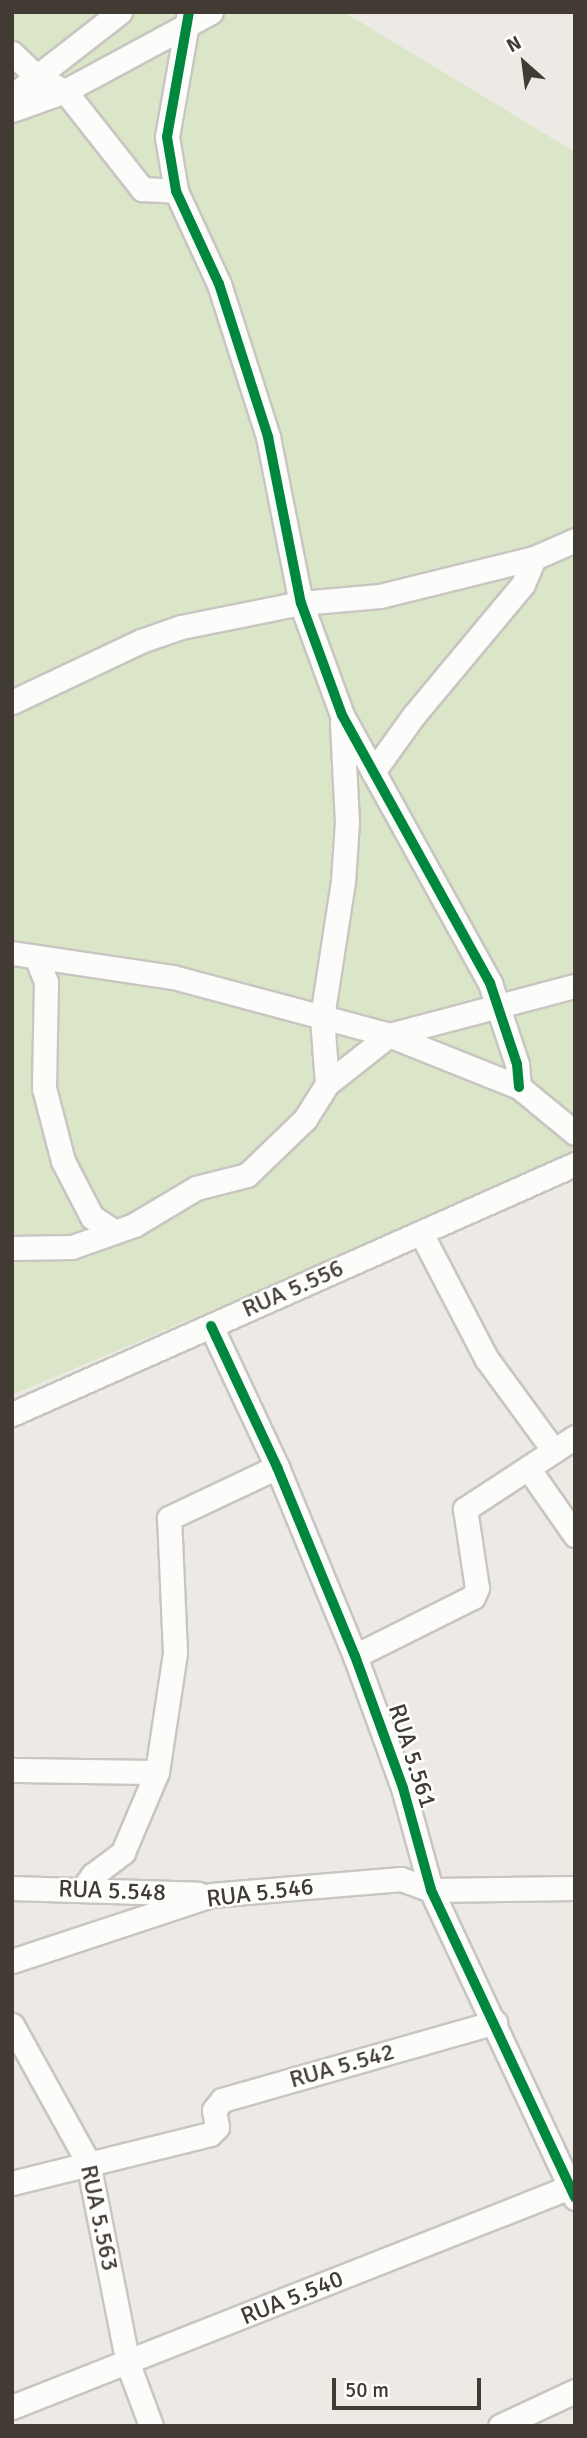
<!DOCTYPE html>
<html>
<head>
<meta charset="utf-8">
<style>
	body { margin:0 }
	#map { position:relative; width:587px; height:2438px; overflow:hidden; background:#edeae6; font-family:Signika,sans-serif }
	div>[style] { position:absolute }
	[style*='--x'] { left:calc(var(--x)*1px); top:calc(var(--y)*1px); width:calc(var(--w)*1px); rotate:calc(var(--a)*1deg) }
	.green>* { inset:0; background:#dbe5c8 }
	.roads { filter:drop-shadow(2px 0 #c9c6c2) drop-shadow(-2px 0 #c9c6c2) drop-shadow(0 2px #c9c6c2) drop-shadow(0 -2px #c9c6c2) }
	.minor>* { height:23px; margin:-11.5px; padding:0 11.5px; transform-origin:11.5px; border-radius:11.5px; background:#fcfcfb }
	.cycleway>* { height:10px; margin:-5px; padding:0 5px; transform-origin:5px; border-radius:5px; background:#00873e }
	span { translate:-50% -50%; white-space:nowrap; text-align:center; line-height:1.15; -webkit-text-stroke:5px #fff; paint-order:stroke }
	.street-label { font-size:24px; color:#413b34 }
	.frame { position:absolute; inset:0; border:14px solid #413b34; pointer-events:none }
	.north { position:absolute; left:489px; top:28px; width:70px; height:70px; -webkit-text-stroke:5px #fff; paint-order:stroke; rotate:332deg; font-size:19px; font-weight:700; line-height:28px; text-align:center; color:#413b34 }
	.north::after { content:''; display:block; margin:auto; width:24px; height:32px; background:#413b34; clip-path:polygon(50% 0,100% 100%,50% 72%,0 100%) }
	.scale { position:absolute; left:332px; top:2378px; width:149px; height:32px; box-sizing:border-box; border:4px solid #413b34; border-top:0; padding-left:9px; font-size:21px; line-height:24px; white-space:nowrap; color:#413b34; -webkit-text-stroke:5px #fff; paint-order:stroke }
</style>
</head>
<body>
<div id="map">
	<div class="green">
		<div style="clip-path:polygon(12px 12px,344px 12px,575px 152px,575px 1157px,12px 1395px)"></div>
	</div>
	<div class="roads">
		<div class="minor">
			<div style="--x:189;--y:12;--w:127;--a:100"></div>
			<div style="--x:167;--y:137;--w:55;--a:80.5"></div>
			<div style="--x:176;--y:191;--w:102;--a:65.2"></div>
			<div style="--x:219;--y:284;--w:161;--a:72.2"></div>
			<div style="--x:268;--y:437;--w:169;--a:78.8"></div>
			<div style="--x:301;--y:603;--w:119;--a:69.9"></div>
			<div style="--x:342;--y:715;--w:306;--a:61.1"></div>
			<div style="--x:490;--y:983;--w:85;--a:71.6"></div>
			<div style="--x:517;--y:1064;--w:23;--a:85"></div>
			<div style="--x:12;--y:53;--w:35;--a:44"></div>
			<div style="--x:37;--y:77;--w:31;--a:27"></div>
			<div style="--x:65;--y:91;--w:125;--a:51.8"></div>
			<div style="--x:142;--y:189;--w:34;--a:3"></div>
			<div style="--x:12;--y:96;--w:137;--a:-37.9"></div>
			<div style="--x:12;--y:110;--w:56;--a:-19.7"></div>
			<div style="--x:65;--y:91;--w:166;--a:-28.4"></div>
			<div style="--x:12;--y:702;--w:143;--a:-25.3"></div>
			<div style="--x:141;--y:641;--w:42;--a:-19.3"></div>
			<div style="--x:181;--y:627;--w:122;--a:-11.3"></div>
			<div style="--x:301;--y:603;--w:79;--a:-5.1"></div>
			<div style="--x:380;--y:596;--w:159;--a:-13.9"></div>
			<div style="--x:534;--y:558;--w:45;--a:-23.7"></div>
			<div style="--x:373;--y:772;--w:70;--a:-54.3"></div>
			<div style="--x:414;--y:715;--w:170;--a:-50.2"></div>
			<div style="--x:523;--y:584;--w:28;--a:-67"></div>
			<div style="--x:12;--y:953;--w:163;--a:8.5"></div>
			<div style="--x:173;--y:977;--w:224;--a:15"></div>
			<div style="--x:389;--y:1035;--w:192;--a:-14.8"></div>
			<div style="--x:36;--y:957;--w:27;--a:68"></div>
			<div style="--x:46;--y:982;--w:106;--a:91.1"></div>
			<div style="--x:44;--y:1088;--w:75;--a:75.4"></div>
			<div style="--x:63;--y:1161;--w:63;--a:62.6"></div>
			<div style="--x:92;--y:1217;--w:27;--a:33"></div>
			<div style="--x:327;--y:1084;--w:67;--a:-94.3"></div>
			<div style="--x:322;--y:1017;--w:137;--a:-81.2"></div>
			<div style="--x:343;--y:882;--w:60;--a:-86.2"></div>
			<div style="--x:347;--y:822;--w:100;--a:-92.9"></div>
			<div style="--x:421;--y:1233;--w:141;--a:62.5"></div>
			<div style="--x:486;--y:1358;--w:115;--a:53.8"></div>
			<div style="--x:12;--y:1248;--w:60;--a:-1"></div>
			<div style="--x:72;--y:1247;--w:66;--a:-19.5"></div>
			<div style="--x:134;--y:1225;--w:72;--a:-30.8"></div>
			<div style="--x:196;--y:1188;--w:53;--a:-14.3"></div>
			<div style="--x:247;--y:1175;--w:81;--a:-44"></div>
			<div style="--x:305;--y:1119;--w:41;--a:-57.8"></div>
			<div style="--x:327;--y:1084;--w:79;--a:-38.3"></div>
			<div style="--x:389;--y:1035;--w:140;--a:21.8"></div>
			<div style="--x:519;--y:1087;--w:72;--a:39.4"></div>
			<div style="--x:211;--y:1326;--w:156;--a:64.9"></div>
			<div style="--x:277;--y:1467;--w:204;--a:67.6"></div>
			<div style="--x:355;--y:1656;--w:140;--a:70"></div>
			<div style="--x:403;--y:1788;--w:106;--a:74.6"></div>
			<div style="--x:431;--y:1890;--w:340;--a:64.9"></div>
			<div style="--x:12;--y:1414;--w:616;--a:-23.94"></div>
			<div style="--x:528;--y:1468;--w:82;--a:55"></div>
			<div style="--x:355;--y:1656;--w:132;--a:-26.6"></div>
			<div style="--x:473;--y:1597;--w:10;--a:-66"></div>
			<div style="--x:477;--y:1588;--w:80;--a:-98.6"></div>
			<div style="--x:465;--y:1509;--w:131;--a:-33.2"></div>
			<div style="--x:12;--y:1770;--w:145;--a:0.8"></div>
			<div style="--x:12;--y:1888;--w:186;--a:1.8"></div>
			<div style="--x:82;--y:1890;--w:19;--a:-54"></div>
			<div style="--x:93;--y:1875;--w:38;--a:-37"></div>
			<div style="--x:123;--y:1852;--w:87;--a:-67"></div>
			<div style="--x:157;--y:1772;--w:120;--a:-81.4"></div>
			<div style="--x:175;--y:1653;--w:135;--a:-92.5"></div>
			<div style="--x:169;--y:1518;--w:119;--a:-25.3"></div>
			<div style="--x:12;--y:1961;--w:210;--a:-18.3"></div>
			<div style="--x:211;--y:1895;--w:191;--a:-4.8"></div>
			<div style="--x:401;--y:1879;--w:32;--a:20"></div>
			<div style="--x:431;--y:1890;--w:144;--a:-0.8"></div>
			<div style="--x:12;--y:2025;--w:157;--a:61"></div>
			<div style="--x:88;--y:2162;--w:206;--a:78.8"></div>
			<div style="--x:128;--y:2364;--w:66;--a:69.6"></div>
			<div style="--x:12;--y:2183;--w:204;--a:-13.9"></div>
			<div style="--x:210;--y:2134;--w:10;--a:-45"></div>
			<div style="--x:217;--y:2127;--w:17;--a:-100"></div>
			<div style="--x:214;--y:2110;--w:13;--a:-51"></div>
			<div style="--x:222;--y:2100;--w:284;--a:-15.9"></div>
			<div style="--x:12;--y:2407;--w:605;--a:-21.52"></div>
			<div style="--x:500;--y:2426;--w:83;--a:-25"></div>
		</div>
	</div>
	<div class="cycleway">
		<div style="--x:189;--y:12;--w:127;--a:100"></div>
		<div style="--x:167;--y:137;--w:55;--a:80.5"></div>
		<div style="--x:176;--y:191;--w:102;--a:65.2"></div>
		<div style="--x:219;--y:284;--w:161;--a:72.2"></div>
		<div style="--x:268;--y:437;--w:169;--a:78.8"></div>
		<div style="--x:301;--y:603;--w:119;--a:69.9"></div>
		<div style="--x:342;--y:715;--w:306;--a:61.1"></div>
		<div style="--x:490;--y:983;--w:85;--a:71.6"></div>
		<div style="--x:517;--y:1064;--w:23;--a:85"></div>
		<div style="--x:211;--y:1326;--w:156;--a:64.9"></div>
		<div style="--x:277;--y:1467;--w:204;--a:67.6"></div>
		<div style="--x:355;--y:1656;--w:140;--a:70"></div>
		<div style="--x:403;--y:1788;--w:106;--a:74.6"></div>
		<div style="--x:431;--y:1890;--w:340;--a:64.9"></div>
	</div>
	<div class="street-label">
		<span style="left:293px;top:1289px;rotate:-24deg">RUA 5.556</span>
		<span style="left:412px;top:1756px;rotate:72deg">RUA 5.561</span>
		<span style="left:112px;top:1891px;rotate:2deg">RUA 5.548</span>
		<span style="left:260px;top:1893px;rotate:-7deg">RUA 5.546</span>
		<span style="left:342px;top:2066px;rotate:-16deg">RUA 5.542</span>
		<span style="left:99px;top:2218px;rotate:78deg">RUA 5.563</span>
		<span style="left:292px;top:2298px;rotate:-22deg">RUA 5.540</span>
	</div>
	<div class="frame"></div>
	<div class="north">N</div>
	<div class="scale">50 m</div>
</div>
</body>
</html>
